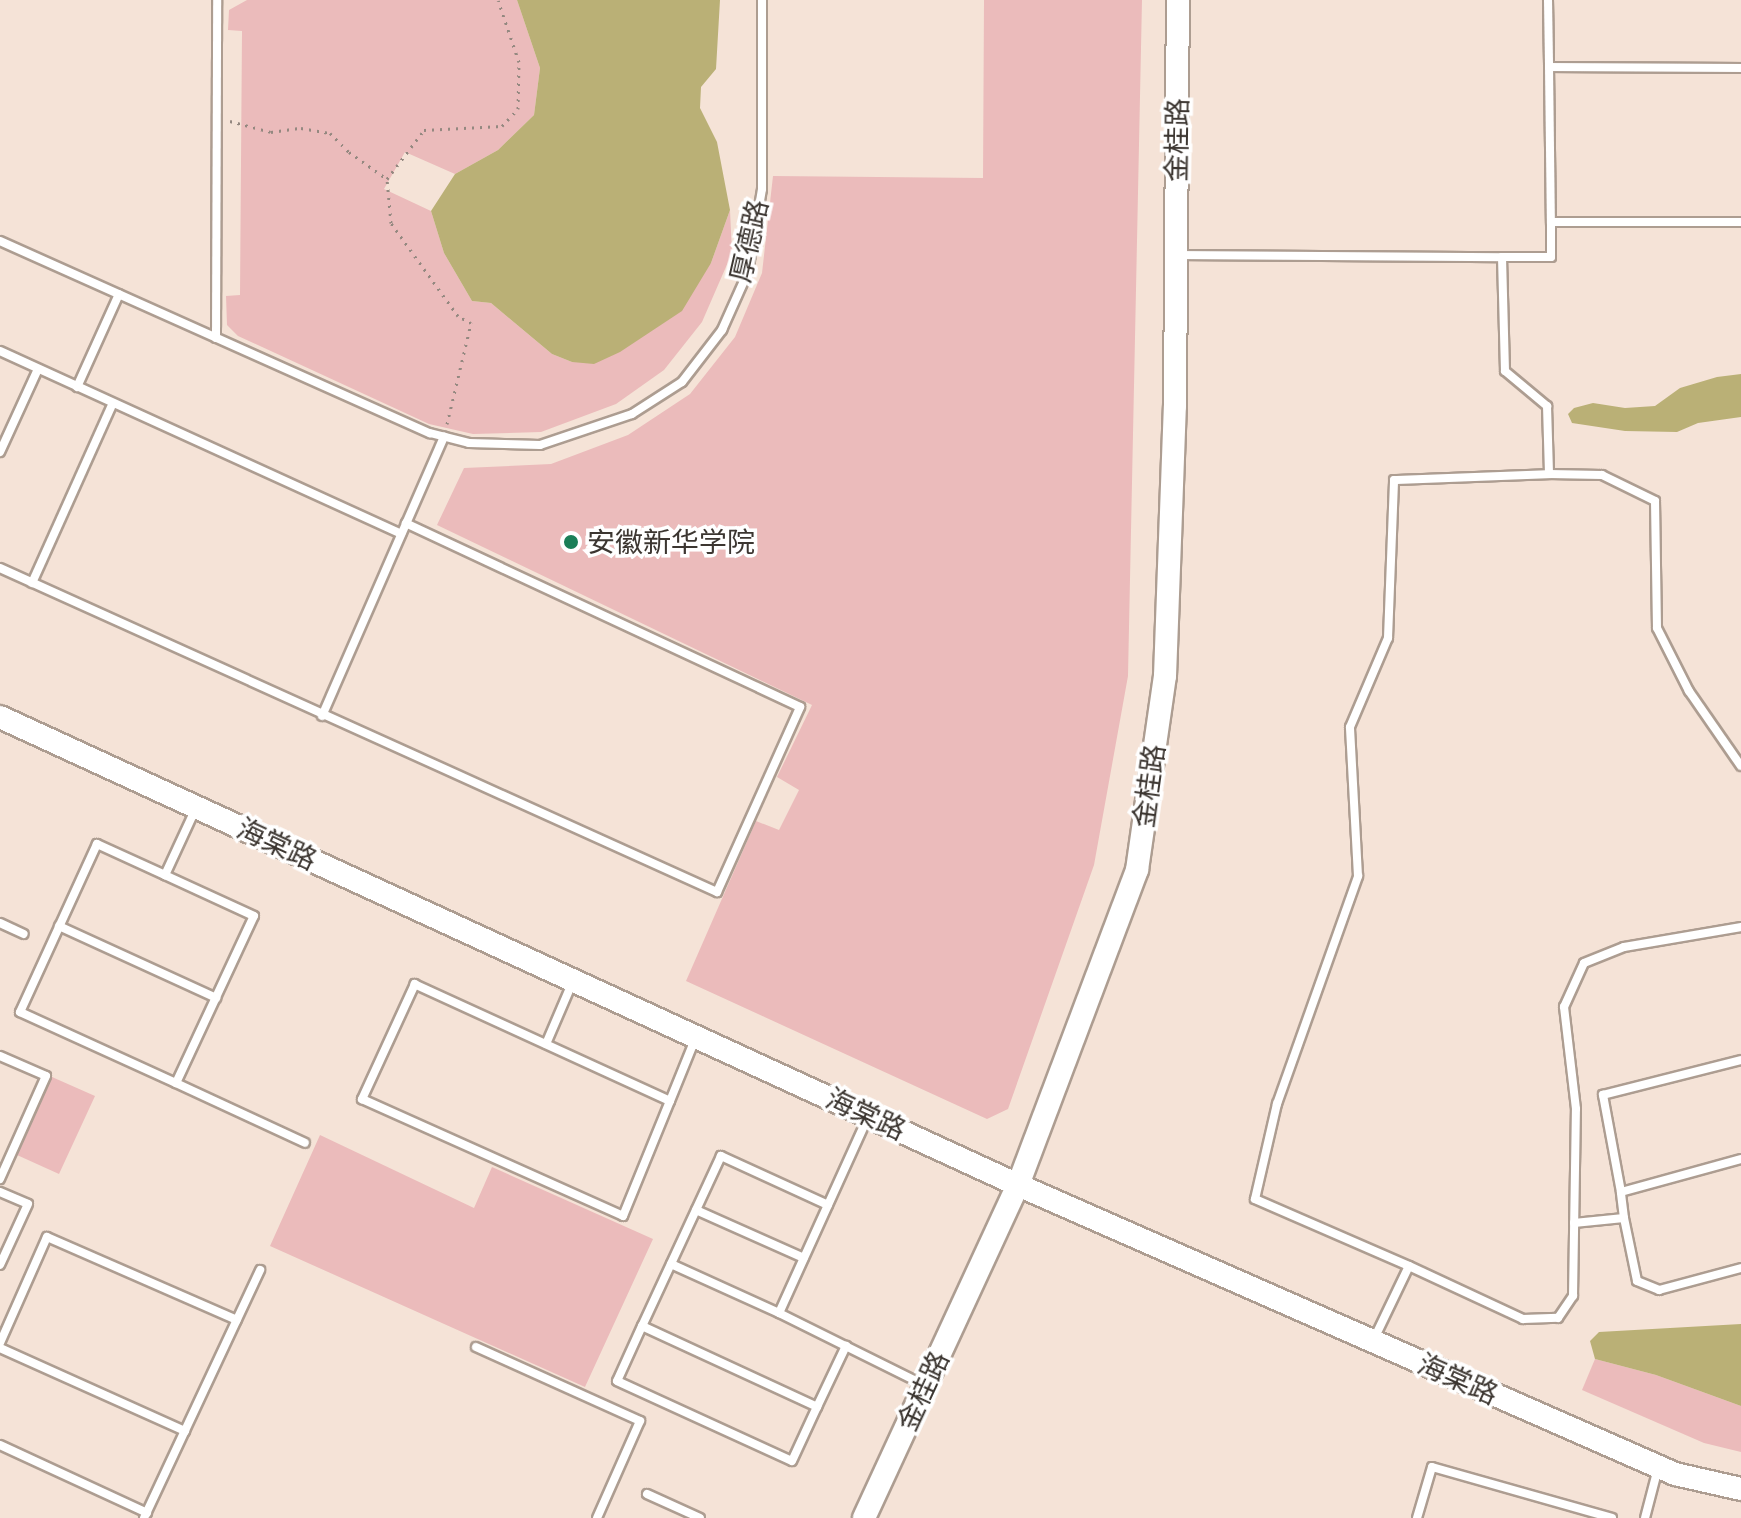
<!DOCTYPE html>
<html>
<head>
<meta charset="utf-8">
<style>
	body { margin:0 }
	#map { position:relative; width:1741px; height:1518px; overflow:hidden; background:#f5e3d7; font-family:Mulish,"Noto Sans SC",sans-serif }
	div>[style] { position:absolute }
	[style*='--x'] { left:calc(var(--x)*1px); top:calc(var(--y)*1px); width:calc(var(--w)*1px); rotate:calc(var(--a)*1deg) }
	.green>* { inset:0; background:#ebbbbb }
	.water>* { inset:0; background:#bab076 }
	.path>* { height:3px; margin-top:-1.5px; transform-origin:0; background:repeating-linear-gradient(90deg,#948880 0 2px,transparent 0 8px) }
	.roads { filter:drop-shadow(2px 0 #ad9d91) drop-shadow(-2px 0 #ad9d91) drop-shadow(0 2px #ad9d91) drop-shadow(0 -2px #ad9d91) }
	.lane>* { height:8px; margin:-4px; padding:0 4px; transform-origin:4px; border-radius:4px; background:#fff }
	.secondary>* { height:22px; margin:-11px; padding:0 11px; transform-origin:11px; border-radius:11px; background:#fff }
	.dots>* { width:22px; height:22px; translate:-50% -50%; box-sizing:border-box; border:4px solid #fff; border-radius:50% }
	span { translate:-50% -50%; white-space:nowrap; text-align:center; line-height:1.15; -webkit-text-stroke:7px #fff; paint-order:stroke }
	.street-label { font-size:28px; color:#3c3631 }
	.poi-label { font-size:28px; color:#3c3631 }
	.left { translate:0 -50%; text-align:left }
</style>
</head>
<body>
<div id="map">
	<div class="green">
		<div style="clip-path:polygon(247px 0,517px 0,540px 68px,534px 115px,498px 150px,455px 174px,405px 152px,384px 189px,431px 211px,444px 253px,472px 301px,491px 303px,552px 354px,572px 362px,711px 263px,730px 210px,732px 253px,702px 322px,664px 370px,616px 404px,541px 432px,473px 434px,429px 424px,238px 336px,227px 325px,226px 296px,240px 295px,242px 31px,228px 30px,229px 10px)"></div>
		<div style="clip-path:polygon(984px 0,1142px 0,1128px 676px,1094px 865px,1008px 1109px,987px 1119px,686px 981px,756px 821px,779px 830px,799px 790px,777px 777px,812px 705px,437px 525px,464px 468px,551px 464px,628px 435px,690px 394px,735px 337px,762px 273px,773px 176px,983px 178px)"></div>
		<div style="clip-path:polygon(52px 1077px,95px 1096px,59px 1174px,17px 1155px)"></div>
		<div style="clip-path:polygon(320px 1135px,474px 1208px,492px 1167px,653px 1239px,585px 1387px,270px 1246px)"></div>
		<div style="clip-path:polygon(1595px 1359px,1656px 1375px,1741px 1406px,1741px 1452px,1704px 1443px,1582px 1390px)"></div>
	</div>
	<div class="water">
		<div style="clip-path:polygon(517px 0,720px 0,716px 69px,701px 87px,700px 108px,717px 142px,730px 210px,711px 263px,682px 311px,620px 352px,594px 364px,572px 362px,552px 354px,491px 303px,472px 301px,444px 253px,431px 211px,455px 174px,498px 150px,534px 115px,540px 68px)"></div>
		<div style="clip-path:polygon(1741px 374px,1741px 417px,1698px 423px,1677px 432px,1625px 431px,1572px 423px,1568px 414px,1574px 408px,1593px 403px,1625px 408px,1655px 406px,1680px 388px,1717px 377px)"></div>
		<div style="clip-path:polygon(1741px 1324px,1741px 1406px,1656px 1375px,1595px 1359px,1590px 1341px,1599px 1332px)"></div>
	</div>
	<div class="path">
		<div style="--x:230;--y:121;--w:42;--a:15"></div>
		<div style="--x:271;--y:132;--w:30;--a:-8"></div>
		<div style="--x:301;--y:128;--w:29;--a:10"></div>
		<div style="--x:330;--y:133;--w:27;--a:45"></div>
		<div style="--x:349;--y:152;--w:47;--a:35.4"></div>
		<div style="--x:447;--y:424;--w:104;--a:-76.6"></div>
		<div style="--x:471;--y:323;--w:15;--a:-152"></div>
		<div style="--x:458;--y:316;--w:115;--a:-125.8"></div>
		<div style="--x:391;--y:223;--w:44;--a:-95.2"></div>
		<div style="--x:387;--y:179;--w:61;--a:-52.9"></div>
		<div style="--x:424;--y:130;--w:78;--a:-2.9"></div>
		<div style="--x:502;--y:126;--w:23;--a:-47"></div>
		<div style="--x:518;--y:109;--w:47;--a:-88.8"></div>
		<div style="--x:519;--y:62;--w:65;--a:-108.7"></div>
	</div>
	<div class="roads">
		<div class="lane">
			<div style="--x:1548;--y:0;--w:67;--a:89.1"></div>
			<div style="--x:1549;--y:67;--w:192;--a:0.3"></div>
			<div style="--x:1549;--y:67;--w:155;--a:89.3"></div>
			<div style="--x:1551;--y:222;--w:190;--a:0"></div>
			<div style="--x:0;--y:241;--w:471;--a:24.1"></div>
			<div style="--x:430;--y:433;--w:40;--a:14.4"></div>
			<div style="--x:469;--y:443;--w:71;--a:1.6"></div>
			<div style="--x:540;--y:445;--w:97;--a:-18.6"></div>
			<div style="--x:632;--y:414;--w:59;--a:-32.6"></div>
			<div style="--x:682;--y:382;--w:66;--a:-52.4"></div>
			<div style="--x:722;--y:330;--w:64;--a:-65.9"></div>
			<div style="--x:748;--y:272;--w:84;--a:-80.4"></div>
			<div style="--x:762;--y:189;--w:189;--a:-90"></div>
			<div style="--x:1178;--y:255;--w:324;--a:0.4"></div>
			<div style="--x:1502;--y:257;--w:114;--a:88.5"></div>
			<div style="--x:1505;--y:371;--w:55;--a:39.8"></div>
			<div style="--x:1547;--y:406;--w:68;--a:88.3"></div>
			<div style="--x:1549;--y:474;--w:53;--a:1.1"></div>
			<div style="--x:1602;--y:475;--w:59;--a:26.1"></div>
			<div style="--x:1655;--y:501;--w:127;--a:89.1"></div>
			<div style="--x:1657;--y:628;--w:71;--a:63.1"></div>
			<div style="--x:1689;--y:691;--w:91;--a:55.3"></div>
			<div style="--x:1502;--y:257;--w:49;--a:0"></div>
			<div style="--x:1551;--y:257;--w:35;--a:-90"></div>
			<div style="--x:216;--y:338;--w:338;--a:-89.8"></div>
			<div style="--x:0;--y:351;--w:441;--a:24.5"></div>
			<div style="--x:77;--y:387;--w:102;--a:-65.7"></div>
			<div style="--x:0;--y:452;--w:91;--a:-65.4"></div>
			<div style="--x:0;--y:568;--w:787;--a:24.32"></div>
			<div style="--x:717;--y:892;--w:203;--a:-65.8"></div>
			<div style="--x:800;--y:707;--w:435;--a:-155"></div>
			<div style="--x:32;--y:583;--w:197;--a:-65.8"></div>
			<div style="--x:322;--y:716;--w:305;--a:-66.4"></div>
			<div style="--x:165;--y:875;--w:75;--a:-155.5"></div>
			<div style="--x:97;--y:844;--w:185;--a:114.6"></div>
			<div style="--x:20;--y:1012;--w:171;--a:24.5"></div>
			<div style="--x:176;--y:1083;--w:184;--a:-65"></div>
			<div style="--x:254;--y:916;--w:98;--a:-155.3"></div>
			<div style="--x:165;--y:875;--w:74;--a:-65.2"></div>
			<div style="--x:0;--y:923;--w:26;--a:25"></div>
			<div style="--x:59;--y:926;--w:173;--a:24.6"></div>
			<div style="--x:546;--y:1044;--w:69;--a:-66.8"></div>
			<div style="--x:0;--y:1056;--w:50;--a:23.5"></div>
			<div style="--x:46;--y:1076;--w:113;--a:114.1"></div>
			<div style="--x:176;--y:1083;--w:142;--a:24.9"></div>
			<div style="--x:670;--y:1101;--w:281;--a:-155.4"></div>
			<div style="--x:415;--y:984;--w:127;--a:114.7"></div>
			<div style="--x:362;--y:1099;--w:286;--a:24.1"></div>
			<div style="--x:623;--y:1216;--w:124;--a:-67.8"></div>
			<div style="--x:670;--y:1101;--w:69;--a:-67.9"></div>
			<div style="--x:867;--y:1119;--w:213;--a:114.4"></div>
			<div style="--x:779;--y:1313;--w:162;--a:26.4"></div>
			<div style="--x:0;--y:1192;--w:30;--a:23"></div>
			<div style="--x:28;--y:1204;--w:67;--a:114.7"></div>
			<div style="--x:1621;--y:1192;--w:99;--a:-100.5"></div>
			<div style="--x:1603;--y:1095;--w:142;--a:-14.2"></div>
			<div style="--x:828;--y:1205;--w:118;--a:-155.4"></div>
			<div style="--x:721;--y:1156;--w:187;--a:114.9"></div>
			<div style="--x:642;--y:1326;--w:193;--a:24.8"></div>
			<div style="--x:817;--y:1407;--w:68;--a:-64.6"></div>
			<div style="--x:696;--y:1210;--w:118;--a:24"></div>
			<div style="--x:1624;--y:1218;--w:64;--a:78.3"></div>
			<div style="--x:1637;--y:1281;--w:24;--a:22"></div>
			<div style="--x:1659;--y:1290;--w:85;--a:-15"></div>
			<div style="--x:1574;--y:1223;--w:50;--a:-5.7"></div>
			<div style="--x:1624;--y:1218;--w:26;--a:-97"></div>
			<div style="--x:1621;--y:1192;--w:124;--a:-15.4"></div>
			<div style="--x:671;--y:1264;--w:119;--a:24.4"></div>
			<div style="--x:1409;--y:1266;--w:168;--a:-156.5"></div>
			<div style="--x:1255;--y:1199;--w:98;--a:-77"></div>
			<div style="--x:1277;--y:1104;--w:242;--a:-70.4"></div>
			<div style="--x:1358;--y:876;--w:149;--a:-93.1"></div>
			<div style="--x:1350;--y:727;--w:97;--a:-66.9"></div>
			<div style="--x:1388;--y:638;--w:158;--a:-87.8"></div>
			<div style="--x:1394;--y:480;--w:155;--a:-2.2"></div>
			<div style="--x:642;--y:1326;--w:60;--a:114.4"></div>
			<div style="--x:617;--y:1381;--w:192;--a:24.6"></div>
			<div style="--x:792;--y:1461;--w:60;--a:-65.2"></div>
			<div style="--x:1373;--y:1341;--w:83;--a:-64.4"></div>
			<div style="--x:1409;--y:1266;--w:126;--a:24.9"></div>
			<div style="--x:1523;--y:1319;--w:35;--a:-2"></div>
			<div style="--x:1558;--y:1318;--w:27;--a:-56"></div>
			<div style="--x:1573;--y:1296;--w:187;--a:-89.1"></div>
			<div style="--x:1576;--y:1109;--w:103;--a:-96.7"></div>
			<div style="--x:1564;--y:1007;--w:48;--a:-65.6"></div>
			<div style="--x:1584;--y:963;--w:43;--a:-21.8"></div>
			<div style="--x:1624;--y:947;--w:119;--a:-9.7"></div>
			<div style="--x:0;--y:1343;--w:116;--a:-66.1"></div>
			<div style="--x:47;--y:1237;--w:207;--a:23.6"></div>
			<div style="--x:476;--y:1347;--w:180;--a:24.3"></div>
			<div style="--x:640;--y:1421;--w:106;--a:113.9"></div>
			<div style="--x:0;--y:1348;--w:203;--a:24.2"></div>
			<div style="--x:0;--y:1445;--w:162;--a:24.8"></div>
			<div style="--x:647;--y:1494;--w:58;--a:24.4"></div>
			<div style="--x:144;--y:1518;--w:274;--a:-64.9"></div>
			<div style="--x:1417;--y:1518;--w:53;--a:-73.6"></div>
			<div style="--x:1432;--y:1467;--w:187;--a:15.8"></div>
			<div style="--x:1645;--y:1518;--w:52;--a:-75.4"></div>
		</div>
		<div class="secondary">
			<div style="--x:0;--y:717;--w:1120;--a:24.69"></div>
			<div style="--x:1018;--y:1185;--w:718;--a:23.74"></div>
			<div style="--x:1675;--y:1474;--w:68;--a:12.8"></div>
			<div style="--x:864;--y:1518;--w:367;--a:-65.2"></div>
			<div style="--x:1018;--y:1185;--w:337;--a:-69.3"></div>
			<div style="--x:1137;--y:870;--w:196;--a:-81.8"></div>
			<div style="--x:1165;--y:676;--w:270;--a:-87.9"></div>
			<div style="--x:1175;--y:406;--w:406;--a:-89.6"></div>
		</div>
	</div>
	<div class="dots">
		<div style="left:571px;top:542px;background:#1b7e57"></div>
	</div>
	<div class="street-label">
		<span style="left:1177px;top:140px;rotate:-89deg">金桂路</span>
		<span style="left:749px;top:241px;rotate:-77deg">厚德路</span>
		<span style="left:1149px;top:786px;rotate:-82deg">金桂路</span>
		<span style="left:277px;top:844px;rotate:25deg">海棠路</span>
		<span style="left:866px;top:1114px;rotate:25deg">海棠路</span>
		<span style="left:1458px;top:1379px;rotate:24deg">海棠路</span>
		<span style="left:923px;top:1391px;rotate:-65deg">金桂路</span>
	</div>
	<div class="poi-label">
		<span class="left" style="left:587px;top:542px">安徽新华学院</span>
	</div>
</div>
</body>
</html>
